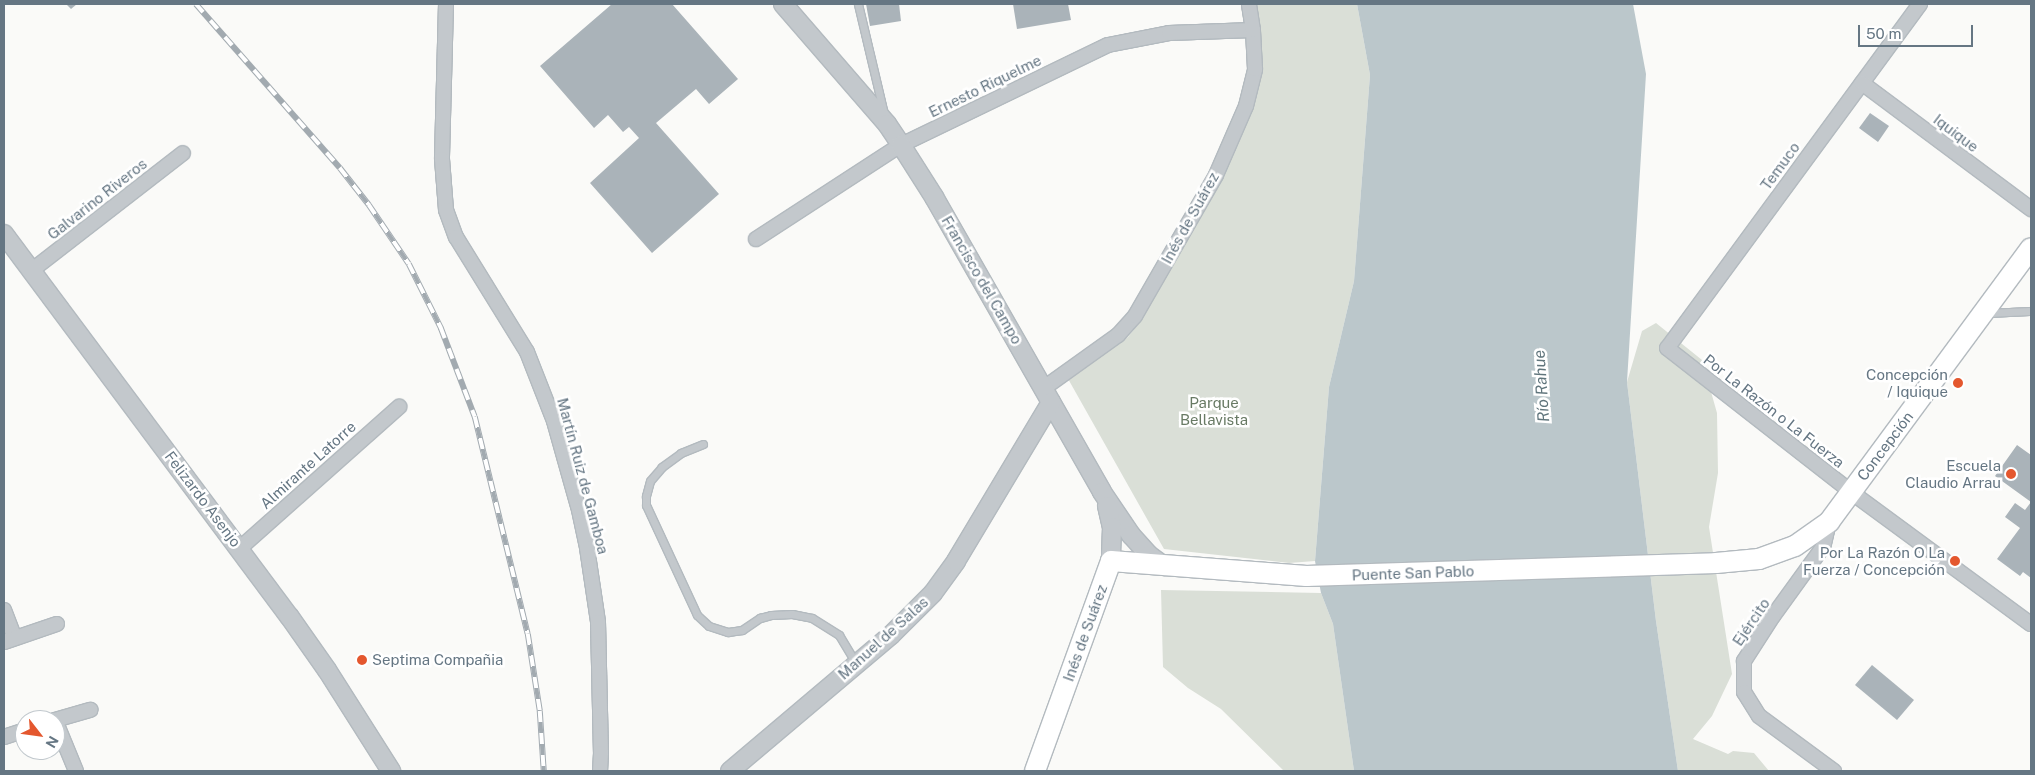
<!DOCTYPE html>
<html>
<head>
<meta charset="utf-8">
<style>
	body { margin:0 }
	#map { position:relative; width:2035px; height:775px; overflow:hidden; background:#fafaf8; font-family:"Public Sans",sans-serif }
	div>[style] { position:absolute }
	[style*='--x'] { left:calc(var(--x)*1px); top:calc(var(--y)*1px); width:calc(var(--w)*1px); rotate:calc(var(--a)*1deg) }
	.green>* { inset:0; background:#dadfd7 }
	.water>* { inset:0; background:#bbc7cb }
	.building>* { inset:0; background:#aab3b9 }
	.roads { filter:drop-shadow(1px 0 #b3babf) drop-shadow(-1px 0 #b3babf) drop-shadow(0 1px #b3babf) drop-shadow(0 -1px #b3babf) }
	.service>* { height:7px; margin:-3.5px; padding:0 3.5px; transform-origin:3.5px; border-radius:3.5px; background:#c3c8cc }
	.minor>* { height:14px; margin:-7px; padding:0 7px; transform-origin:7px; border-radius:7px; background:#c3c8cc }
	.tertiary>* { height:18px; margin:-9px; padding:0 9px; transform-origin:9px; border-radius:9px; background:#c3c8cc }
	.secondary>* { height:20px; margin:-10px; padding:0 10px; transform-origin:10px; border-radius:10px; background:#fff }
	.rail>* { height:5.5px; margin-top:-2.75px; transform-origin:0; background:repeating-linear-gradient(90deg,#fff 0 11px,#a2aab0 0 22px); box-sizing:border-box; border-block:1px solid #a2aab0 }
	.dots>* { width:14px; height:14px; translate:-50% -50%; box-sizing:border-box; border:2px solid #fff; border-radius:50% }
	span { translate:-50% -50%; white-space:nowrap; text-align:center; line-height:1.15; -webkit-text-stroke:5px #fff; paint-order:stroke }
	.street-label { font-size:15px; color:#657683 }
	.poi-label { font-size:15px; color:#657683 }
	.right { translate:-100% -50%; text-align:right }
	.left { translate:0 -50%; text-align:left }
	.park-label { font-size:15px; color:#687a64 }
	.water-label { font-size:16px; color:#60757c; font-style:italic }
	.frame { position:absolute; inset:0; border:5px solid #657683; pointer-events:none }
	.north { position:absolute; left:15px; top:710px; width:50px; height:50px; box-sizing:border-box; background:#fff; border:1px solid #c1c8cd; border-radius:50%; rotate:120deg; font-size:14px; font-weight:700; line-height:20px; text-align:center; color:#657683 }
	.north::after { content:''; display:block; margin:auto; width:18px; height:22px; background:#e4572e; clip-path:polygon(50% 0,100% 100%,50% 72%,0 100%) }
	.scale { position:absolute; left:1858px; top:25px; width:115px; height:22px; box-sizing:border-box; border:2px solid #657683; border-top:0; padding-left:6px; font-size:15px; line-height:18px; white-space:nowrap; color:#657683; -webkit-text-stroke:4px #fff; paint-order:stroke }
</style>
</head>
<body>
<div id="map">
	<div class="green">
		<div style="clip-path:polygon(1253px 4px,1357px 4px,1370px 75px,1354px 281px,1329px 387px,1315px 561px,1289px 563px,1164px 549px,1067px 377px,1128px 337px,1139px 323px,1219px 181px,1248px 117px)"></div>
		<div style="clip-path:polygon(1656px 323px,1702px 360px,1717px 413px,1718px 473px,1709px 527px,1732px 674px,1712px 716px,1693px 739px,1728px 754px,1733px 751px,1754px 753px,1769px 771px,1678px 771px,1656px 621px,1627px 382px,1642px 331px)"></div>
		<div style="clip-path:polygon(1161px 590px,1321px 593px,1333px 624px,1354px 771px,1284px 771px,1221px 709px,1188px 688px,1163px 667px)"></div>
	</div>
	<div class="water">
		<div style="clip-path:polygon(1357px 4px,1633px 4px,1646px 74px,1627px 382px,1656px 621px,1678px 771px,1354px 771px,1333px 624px,1321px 593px,1315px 561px,1329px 387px,1354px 281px,1370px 75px)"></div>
	</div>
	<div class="building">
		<div style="clip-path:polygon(66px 4px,77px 4px,71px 9px)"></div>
		<div style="clip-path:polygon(612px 4px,672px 4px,738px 79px,709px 104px,696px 89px,656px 123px,719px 194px,652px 253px,590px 183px,639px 138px,629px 127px,623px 132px,608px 115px,594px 128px,540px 66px)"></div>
		<div style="clip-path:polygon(866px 4px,899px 4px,901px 21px,870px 26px)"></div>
		<div style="clip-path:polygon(1013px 4px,1068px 4px,1071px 20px,1017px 29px)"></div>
		<div style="clip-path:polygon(1870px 113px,1889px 126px,1878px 142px,1859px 128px)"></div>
		<div style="clip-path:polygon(2017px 445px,2031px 455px,2031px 578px,2023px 572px,2020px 576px,1997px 559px,2020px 528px,2005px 517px,2015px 503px,2025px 510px,2031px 502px,1995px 476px)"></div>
		<div style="clip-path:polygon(1872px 665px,1914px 700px,1897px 720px,1855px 685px)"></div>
	</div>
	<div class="roads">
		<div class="service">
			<div style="--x:858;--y:4;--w:113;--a:76.7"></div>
			<div style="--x:1987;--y:313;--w:44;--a:-2.6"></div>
			<div style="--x:703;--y:444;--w:24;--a:158"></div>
			<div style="--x:681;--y:453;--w:24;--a:144"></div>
			<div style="--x:662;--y:467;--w:18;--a:131"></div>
			<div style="--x:650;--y:481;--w:16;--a:105"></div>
			<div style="--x:646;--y:496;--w:9;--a:90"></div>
			<div style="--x:646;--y:505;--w:121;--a:65.1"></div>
			<div style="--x:697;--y:615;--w:16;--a:43"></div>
			<div style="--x:709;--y:626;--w:20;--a:18"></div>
			<div style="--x:728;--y:632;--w:14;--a:-8"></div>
			<div style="--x:742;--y:630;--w:22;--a:-34"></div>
			<div style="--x:760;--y:618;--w:11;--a:-15"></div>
			<div style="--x:771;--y:615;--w:21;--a:-3"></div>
			<div style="--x:792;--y:614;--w:20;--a:11"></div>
			<div style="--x:812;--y:618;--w:32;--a:32"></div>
			<div style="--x:839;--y:635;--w:33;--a:59"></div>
		</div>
		<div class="minor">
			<div style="--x:446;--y:4;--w:155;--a:91.5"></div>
			<div style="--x:442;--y:159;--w:51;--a:85.5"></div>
			<div style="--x:446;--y:210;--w:29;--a:70"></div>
			<div style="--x:456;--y:237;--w:135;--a:58.3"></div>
			<div style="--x:527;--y:352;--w:74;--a:68.6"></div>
			<div style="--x:554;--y:421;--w:92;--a:74.3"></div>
			<div style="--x:579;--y:510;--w:39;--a:78"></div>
			<div style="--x:587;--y:548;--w:75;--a:81.5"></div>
			<div style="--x:598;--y:622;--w:131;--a:88.7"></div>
			<div style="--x:601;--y:753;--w:18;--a:93"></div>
			<div style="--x:1920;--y:4;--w:427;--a:126.3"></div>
			<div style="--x:1667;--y:348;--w:234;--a:38"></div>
			<div style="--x:1851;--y:492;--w:223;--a:36.3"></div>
			<div style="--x:1862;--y:83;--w:211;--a:36.7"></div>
			<div style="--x:756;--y:239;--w:173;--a:-33"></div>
			<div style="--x:901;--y:145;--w:230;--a:-25.8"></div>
			<div style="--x:1108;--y:45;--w:62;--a:-11.1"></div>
			<div style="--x:1169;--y:33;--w:84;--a:-2"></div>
			<div style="--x:31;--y:271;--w:192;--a:-37.8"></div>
			<div style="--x:1044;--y:388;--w:91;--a:-35.6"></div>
			<div style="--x:1118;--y:335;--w:25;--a:-48"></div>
			<div style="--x:1135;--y:316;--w:163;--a:-60.1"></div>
			<div style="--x:1216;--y:175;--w:75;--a:-66.5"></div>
			<div style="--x:1246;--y:106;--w:38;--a:-76"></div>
			<div style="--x:1255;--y:69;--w:39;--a:-93"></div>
			<div style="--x:1253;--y:30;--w:26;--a:-99"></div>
			<div style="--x:1829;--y:522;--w:26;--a:103"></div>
			<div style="--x:1823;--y:547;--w:85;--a:125.9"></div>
			<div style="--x:1773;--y:616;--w:54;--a:122.8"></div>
			<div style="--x:1744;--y:661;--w:31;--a:90"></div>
			<div style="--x:1744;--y:692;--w:28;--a:58"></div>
			<div style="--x:1759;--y:716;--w:93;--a:36.3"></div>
			<div style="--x:240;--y:548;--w:213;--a:-41.6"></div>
			<div style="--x:4;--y:610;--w:30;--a:69"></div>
			<div style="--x:4;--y:642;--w:56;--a:-18.8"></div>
			<div style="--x:55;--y:720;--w:55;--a:67.6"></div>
			<div style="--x:55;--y:720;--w:37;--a:-16"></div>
			<div style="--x:4;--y:737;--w:22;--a:-18"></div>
		</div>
		<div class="tertiary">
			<div style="--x:783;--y:4;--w:159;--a:49.1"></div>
			<div style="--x:887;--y:124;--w:25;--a:56"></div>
			<div style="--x:901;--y:145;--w:62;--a:57.6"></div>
			<div style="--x:934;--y:197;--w:339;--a:60.3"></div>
			<div style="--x:1102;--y:492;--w:52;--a:56"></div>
			<div style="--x:1131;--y:535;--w:27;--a:48"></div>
			<div style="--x:1149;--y:555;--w:19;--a:36"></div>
			<div style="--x:4;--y:234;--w:477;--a:53.3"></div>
			<div style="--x:289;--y:616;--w:66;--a:54.9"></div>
			<div style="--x:327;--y:670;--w:120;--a:57.6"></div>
			<div style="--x:1107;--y:506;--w:22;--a:77"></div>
			<div style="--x:1112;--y:527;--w:34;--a:92"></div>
			<div style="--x:730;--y:771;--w:211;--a:-40.2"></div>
			<div style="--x:891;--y:635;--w:59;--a:-45"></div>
			<div style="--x:933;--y:593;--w:39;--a:-54"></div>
			<div style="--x:956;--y:561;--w:185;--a:-59.1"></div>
		</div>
		<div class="secondary">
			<div style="--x:1035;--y:771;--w:223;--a:-70.1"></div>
			<div style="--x:1111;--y:561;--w:196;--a:4.4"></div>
			<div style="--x:1306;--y:576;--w:410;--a:-1.8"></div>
			<div style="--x:1716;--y:563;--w:43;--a:-5.3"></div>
			<div style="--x:1759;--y:559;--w:38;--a:-20"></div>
			<div style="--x:1795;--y:546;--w:42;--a:-35.2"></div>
			<div style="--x:1829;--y:522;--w:340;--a:-53.6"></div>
		</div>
	</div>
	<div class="rail">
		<div style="--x:196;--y:4;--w:218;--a:48.7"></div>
		<div style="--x:340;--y:168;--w:47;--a:51.9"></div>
		<div style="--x:369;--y:205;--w:71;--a:55.9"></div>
		<div style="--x:409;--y:264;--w:72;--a:63.4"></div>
		<div style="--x:441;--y:328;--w:95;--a:69.1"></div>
		<div style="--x:475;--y:417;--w:223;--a:76.3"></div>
		<div style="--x:528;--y:634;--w:78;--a:81.1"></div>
		<div style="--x:540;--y:711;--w:60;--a:86.2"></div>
	</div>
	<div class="dots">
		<div style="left:1958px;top:383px;background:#e4572e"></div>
		<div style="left:2011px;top:474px;background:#e4572e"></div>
		<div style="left:1955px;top:561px;background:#e4572e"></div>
		<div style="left:362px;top:660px;background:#e4572e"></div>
	</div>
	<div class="street-label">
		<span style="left:985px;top:86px;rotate:-26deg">Ernesto Riquelme</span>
		<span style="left:1956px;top:133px;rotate:37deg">Iquique</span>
		<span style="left:1780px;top:166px;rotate:-54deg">Temuco</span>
		<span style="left:97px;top:199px;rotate:-38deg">Galvarino Riveros</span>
		<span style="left:1190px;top:218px;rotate:-61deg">Inés de Suárez</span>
		<span style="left:982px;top:280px;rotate:60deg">Francisco del Campo</span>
		<span style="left:1774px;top:411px;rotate:38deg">Por La Razón o La Fuerza</span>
		<span style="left:1885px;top:446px;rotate:-53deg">Concepción</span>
		<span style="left:308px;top:465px;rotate:-42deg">Almirante Latorre</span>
		<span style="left:583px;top:476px;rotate:75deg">Martín Ruiz de Gamboa</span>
		<span style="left:203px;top:499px;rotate:53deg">Felizardo Asenjo</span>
		<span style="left:1413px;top:573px;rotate:-2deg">Puente San Pablo</span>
		<span style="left:1751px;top:622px;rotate:-56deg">Ejército</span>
		<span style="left:1085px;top:633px;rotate:-70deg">Inés de Suárez</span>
		<span style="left:883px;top:638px;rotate:-42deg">Manuel de Salas</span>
	</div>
	<div class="poi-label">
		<span class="right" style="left:1948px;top:383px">Concepción<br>/ Iquique</span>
		<span class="right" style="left:2001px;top:474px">Escuela<br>Claudio Arrau</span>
		<span class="right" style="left:1945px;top:561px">Por La Razón O La<br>Fuerza / Concepción</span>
		<span class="left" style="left:372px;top:660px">Septima Compañia</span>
	</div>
	<div class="park-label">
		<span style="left:1214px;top:411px">Parque<br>Bellavista</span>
	</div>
	<div class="water-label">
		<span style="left:1542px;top:386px;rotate:-94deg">Río Rahue</span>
	</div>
	<div class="frame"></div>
	<div class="north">N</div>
	<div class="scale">50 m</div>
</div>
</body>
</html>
